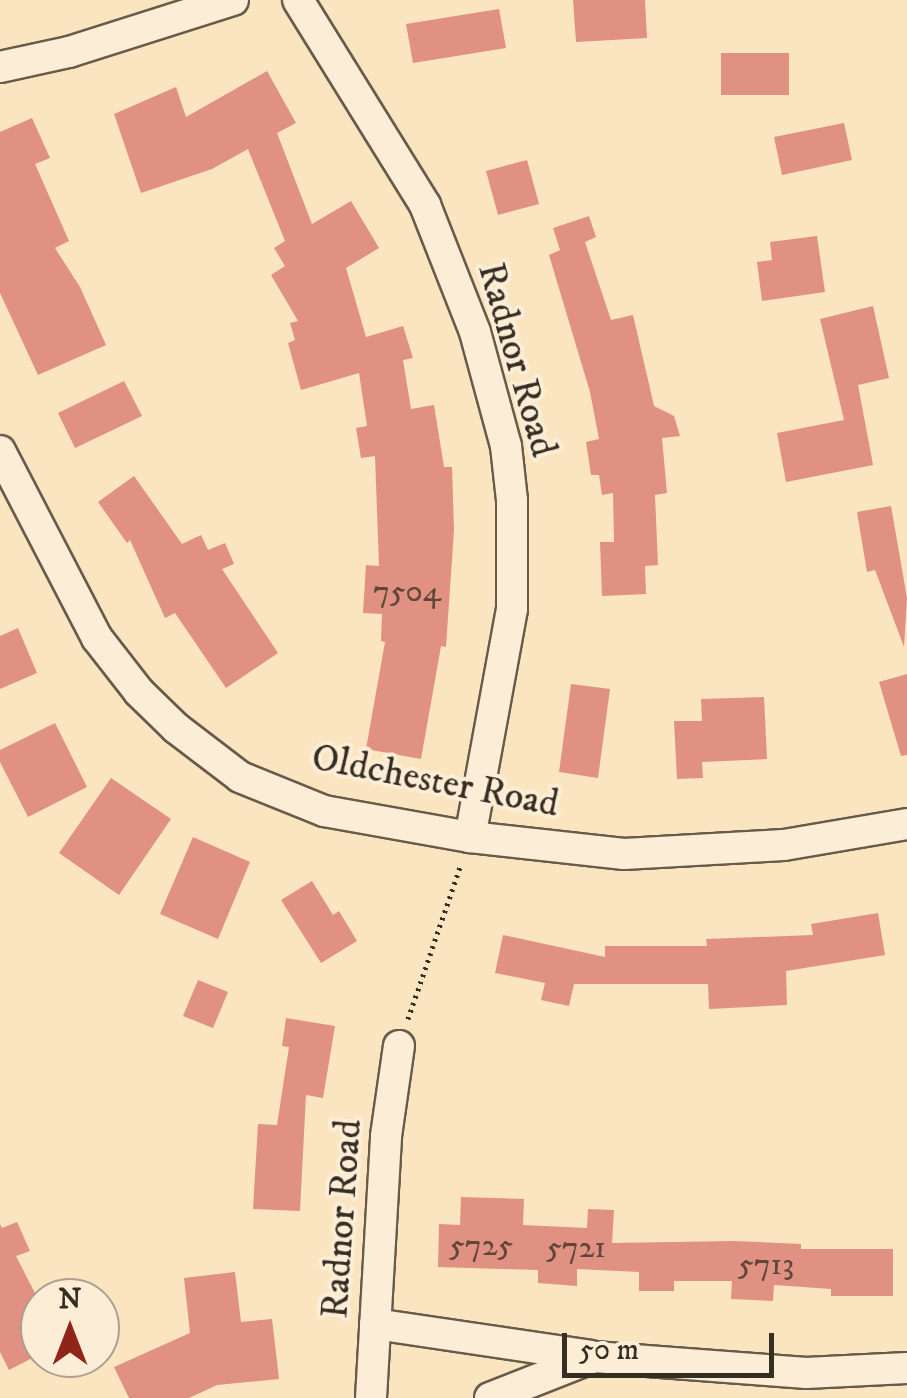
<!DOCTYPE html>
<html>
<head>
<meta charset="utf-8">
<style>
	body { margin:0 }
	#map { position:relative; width:907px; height:1398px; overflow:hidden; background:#fbe4c0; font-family:"IM FELL DW Pica",serif }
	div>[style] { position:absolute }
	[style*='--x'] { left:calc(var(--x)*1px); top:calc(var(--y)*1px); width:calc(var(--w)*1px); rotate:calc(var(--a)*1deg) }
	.building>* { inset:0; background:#e09182 }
	.path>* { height:5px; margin-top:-2.5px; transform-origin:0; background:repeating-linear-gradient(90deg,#362d23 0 2.5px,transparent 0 7.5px) }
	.roads { filter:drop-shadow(2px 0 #675b4a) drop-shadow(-2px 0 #675b4a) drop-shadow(0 2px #675b4a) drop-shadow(0 -2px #675b4a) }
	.minor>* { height:30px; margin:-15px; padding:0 15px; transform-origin:15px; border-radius:15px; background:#fcedd6 }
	span { translate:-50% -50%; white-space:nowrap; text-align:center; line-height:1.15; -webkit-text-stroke:8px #fcedd6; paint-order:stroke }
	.number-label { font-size:32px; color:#60463b }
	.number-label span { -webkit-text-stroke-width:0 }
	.street-label { font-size:38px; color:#362d23 }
	.north { position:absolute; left:20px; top:1278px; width:100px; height:100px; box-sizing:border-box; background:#fcedd6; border:2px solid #ada08e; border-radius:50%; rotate:0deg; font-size:28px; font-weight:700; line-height:40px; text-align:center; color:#362d23 }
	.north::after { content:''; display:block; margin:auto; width:35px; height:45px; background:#8f2418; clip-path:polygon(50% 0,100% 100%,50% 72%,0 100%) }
	.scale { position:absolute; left:562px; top:1333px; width:212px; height:45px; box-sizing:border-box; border:5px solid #362d23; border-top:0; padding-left:12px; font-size:30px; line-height:35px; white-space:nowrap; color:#362d23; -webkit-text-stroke:8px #fcedd6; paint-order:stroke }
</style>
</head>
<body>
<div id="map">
	<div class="building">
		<div style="clip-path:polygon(573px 0,645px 0,647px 38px,576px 42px)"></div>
		<div style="clip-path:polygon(499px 9px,506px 48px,413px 63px,406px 24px)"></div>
		<div style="clip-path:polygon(721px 53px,789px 53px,789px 95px,721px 95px)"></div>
		<div style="clip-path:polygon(267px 71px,296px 123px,277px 133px,312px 224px,351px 201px,379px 248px,346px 268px,366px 337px,403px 326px,413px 358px,403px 360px,411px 409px,434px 405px,444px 467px,452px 467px,454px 530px,446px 647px,441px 646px,421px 759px,366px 749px,385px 642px,381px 641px,382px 614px,363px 613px,366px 565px,379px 566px,375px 456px,361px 458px,356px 428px,367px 426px,359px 373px,301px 390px,288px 343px,295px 340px,290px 323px,298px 321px,271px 275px,285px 266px,274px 248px,285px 241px,248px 149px,212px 169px,141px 193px,114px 114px,176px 87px,186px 117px)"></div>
		<div style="clip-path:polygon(32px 118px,50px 158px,35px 164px,69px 241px,55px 248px,80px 287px,106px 345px,38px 375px,0 293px,0 132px)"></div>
		<div style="clip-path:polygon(844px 123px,852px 160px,782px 175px,774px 137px)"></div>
		<div style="clip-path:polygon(527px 160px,539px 204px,498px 215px,486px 171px)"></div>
		<div style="clip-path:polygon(589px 216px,596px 237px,585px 242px,611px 320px,633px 315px,654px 406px,674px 416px,680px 436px,662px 438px,667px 493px,655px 495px,658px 565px,645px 566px,646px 594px,602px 596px,600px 542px,614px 542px,613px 493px,602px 495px,599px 475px,591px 475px,586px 442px,599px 439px,590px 392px,549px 255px,560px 250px,553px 228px)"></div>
		<div style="clip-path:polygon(817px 236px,825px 292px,762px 301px,757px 262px,772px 260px,770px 242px)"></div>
		<div style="clip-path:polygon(873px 306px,889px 378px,858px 385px,873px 465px,786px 482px,777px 433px,844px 420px,820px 319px)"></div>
		<div style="clip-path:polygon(124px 381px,142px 416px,75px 448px,58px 413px)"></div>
		<div style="clip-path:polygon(134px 476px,182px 544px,201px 535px,208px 550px,225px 543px,234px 564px,222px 569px,278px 653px,226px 688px,175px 613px,165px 618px,130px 540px,127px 543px,98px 502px)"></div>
		<div style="clip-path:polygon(891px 506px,907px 598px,904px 647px,875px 570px,867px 572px,857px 512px)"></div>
		<div style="clip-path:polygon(18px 628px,37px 673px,0 689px,0 636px)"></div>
		<div style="clip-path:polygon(907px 674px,907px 755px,901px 756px,879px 682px)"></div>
		<div style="clip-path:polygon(571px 684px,610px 689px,598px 778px,559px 772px)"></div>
		<div style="clip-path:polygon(764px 697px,767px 759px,702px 762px,703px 778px,677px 779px,674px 721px,702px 721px,701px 699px)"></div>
		<div style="clip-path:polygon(55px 723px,87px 787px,28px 817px,0 762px,0 750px)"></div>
		<div style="clip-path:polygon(111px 778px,171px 819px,119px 895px,59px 853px)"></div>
		<div style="clip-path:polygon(193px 837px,250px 862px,218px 939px,160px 914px)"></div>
		<div style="clip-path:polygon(312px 881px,333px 915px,339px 911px,357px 941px,321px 963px,281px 900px)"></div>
		<div style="clip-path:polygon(878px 913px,885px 955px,786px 971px,787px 1005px,709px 1009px,708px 984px,574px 984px,569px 1006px,541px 1000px,545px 983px,495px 973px,503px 935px,605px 957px,605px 946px,707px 946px,706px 939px,813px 935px,811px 924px)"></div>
		<div style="clip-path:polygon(198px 980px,228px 992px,213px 1028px,183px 1016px)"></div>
		<div style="clip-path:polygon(286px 1018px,335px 1026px,323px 1098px,306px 1095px,300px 1211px,253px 1209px,258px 1124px,277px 1125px,289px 1047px,282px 1046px)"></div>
		<div style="clip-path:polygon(461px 1197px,524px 1199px,523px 1225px,587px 1228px,588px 1209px,614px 1210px,612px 1243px,734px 1241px,801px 1244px,801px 1249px,893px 1249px,893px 1296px,831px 1296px,831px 1289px,774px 1285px,773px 1301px,731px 1299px,732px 1281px,674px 1281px,674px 1291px,639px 1291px,639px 1272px,577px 1269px,577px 1286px,538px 1283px,538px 1270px,438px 1267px,439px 1224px,460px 1225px)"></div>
		<div style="clip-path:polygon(17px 1222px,30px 1251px,16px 1256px,40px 1303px,28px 1309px,40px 1331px,40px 1354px,9px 1370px,0 1352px,0 1224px,2px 1228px)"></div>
		<div style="clip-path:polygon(235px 1272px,241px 1322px,272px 1319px,279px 1379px,217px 1385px,189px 1398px,129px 1398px,114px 1367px,190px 1333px,184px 1278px)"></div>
	</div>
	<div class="path">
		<div style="--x:408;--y:1019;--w:164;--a:-71.1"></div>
	</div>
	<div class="roads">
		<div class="minor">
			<div style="--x:298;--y:0;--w:241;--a:58.2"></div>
			<div style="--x:425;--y:205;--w:136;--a:68.5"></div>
			<div style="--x:475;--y:332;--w:118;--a:74.8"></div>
			<div style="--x:506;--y:446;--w:54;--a:83.7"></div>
			<div style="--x:512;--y:500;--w:109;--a:90"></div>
			<div style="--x:512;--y:609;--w:232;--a:100.4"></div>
			<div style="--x:0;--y:67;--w:71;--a:-12.3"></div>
			<div style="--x:69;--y:52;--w:172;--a:-17.6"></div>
			<div style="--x:0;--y:451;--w:211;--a:62.6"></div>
			<div style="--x:97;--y:638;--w:68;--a:52.1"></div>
			<div style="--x:139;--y:692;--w:52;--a:44.2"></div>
			<div style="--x:176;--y:728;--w:81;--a:37.4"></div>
			<div style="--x:240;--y:777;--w:91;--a:22"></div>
			<div style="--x:324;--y:811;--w:148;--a:10.1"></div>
			<div style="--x:470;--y:837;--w:155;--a:6.3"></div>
			<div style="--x:624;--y:854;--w:160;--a:-3.2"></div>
			<div style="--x:784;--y:845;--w:125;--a:-9.7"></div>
			<div style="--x:375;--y:1324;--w:218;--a:8.4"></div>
			<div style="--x:371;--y:1398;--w:262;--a:-86.7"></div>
			<div style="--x:386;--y:1136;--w:91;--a:-81.8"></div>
			<div style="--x:490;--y:1398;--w:112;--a:-21.5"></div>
			<div style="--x:594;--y:1357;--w:213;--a:4.3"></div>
			<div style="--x:806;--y:1373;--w:101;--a:-2.8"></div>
		</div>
	</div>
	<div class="number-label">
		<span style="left:407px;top:592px">7504</span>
		<span style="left:481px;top:1246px">5725</span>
		<span style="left:576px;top:1248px">5721</span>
		<span style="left:766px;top:1265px">5713</span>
	</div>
	<div class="street-label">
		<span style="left:516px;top:360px;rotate:74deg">Radnor Road</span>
		<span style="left:435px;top:782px;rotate:11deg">Oldchester Road</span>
		<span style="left:343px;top:1219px;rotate:-86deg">Radnor Road</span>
	</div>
	<div class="north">N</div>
	<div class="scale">50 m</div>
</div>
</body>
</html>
